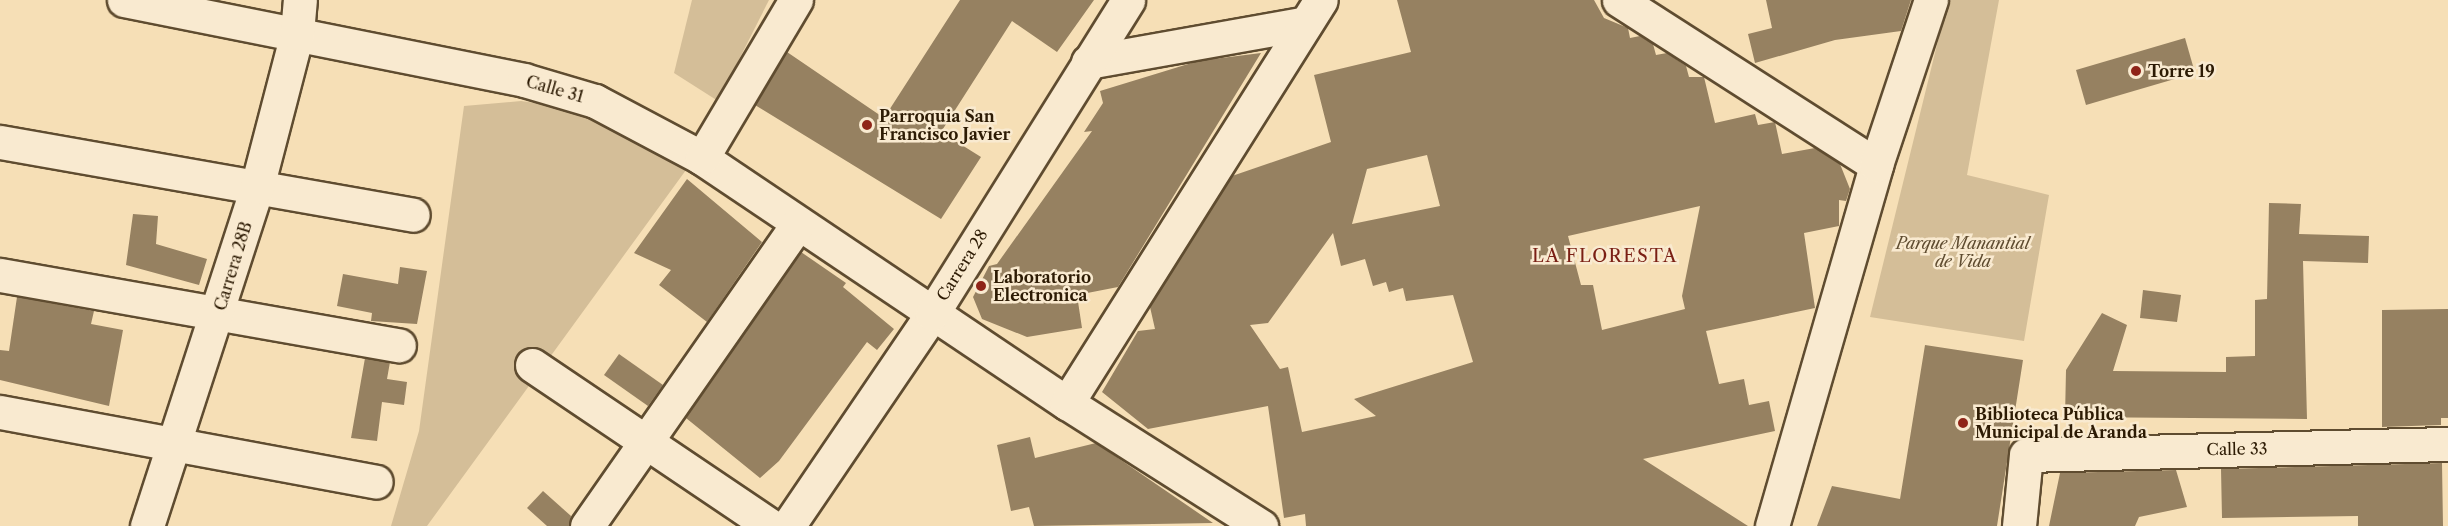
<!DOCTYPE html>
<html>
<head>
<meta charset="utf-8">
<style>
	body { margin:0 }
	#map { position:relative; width:2448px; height:526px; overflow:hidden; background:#f6dfb6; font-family:"Libre Caslon Text",serif }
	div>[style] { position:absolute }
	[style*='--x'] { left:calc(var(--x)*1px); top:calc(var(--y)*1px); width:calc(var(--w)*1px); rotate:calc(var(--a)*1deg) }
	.green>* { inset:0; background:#d4be98 }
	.building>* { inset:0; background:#968161 }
	.roads { filter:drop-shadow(2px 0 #5f4c30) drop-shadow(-2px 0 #5f4c30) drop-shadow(0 2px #5f4c30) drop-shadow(0 -2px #5f4c30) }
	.minor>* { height:33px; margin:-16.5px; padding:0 16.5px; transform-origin:16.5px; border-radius:16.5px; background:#f9ead0 }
	.dots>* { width:16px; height:16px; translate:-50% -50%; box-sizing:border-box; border:3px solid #f9ead0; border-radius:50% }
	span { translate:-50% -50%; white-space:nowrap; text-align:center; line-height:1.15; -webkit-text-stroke:5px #f9ead0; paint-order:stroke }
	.poi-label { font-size:16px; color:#2d1b04; font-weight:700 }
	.left { translate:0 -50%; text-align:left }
	.street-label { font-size:16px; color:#2d1b04 }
	.park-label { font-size:16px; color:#5f4c30; font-style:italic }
	.neighbourhood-label { font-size:18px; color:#7a1f14; letter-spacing:1.5px }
</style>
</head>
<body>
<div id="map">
	<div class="green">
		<div style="clip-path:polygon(692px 0,769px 0,718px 101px,674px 73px)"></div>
		<div style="clip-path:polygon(1948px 0,1999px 0,1967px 175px,2049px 195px,2024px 341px,1870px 317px)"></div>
		<div style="clip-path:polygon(521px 101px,571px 108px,638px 139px,686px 170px,427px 526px,391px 526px,419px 431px,464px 106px)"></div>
	</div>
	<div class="building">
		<div style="clip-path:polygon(960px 0,1094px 0,1057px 52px,1012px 21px,941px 132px,981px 157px,941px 219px,755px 105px,787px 52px,884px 118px)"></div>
		<div style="clip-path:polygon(evenodd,1397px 0,1594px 0,1604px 18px,1628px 28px,1630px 38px,1640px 36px,1653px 44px,1656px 55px,1667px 53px,1686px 66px,1689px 77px,1704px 77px,1715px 123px,1755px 114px,1758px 125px,1775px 122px,1782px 154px,1815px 148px,1840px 164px,1850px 189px,1846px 201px,1839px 200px,1839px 226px,1804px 233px,1815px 308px,1706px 331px,1719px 384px,1744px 379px,1749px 405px,1769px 401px,1775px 431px,1643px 459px,1748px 526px,1306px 526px,1305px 514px,1284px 518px,1268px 406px,1148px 429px,1102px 392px,1138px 331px,1155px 329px,1150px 307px,1232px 176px,1331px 142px,1314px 75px,1411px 52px,1397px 0,1427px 155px,1440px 206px,1352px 224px,1367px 169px,1427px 155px,1397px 0,1700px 206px,1682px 296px,1685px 309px,1602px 330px,1593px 285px,1581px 285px,1568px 236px,1700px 206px,1397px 0,1333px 233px,1341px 266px,1365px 259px,1373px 286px,1386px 282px,1389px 292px,1403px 288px,1406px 301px,1453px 295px,1473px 362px,1354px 399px,1376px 416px,1302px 432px,1288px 367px,1280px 369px,1250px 325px,1268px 323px,1333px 233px)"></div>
		<div style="clip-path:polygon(1766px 0,1911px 0,1901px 31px,1835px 40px,1755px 63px,1748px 34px,1772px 28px)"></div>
		<div style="clip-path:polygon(2185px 38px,2195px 73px,2086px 105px,2076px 70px)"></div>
		<div style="clip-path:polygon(1261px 53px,1118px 287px,1077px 295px,1082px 328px,1027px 337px,982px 319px,973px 297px,989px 266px,997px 264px,1092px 131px,1084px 132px,1103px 103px,1100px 91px,1198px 61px)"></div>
		<div style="clip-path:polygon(687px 179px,762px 242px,707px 322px,659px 285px,671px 270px,634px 253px)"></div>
		<div style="clip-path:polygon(2269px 203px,2301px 204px,2299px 234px,2369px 236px,2368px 263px,2303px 261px,2307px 419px,2065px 417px,2066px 370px,2102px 313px,2127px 325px,2113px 371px,2226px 372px,2226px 357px,2255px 356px,2255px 300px,2267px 299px)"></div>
		<div style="clip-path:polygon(133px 214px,158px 216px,156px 244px,207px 259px,199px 285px,126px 265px)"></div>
		<div style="clip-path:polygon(801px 252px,846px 283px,843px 287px,894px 329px,877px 350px,867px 342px,779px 461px,760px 478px,686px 418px)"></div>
		<div style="clip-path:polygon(400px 267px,427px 271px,417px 324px,371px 321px,372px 313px,337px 306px,343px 274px,398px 284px)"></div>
		<div style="clip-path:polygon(2143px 290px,2181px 295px,2177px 322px,2140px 318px)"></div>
		<div style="clip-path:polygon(17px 297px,94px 311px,91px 324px,123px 330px,109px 406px,0 380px,0 350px,9px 351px)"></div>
		<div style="clip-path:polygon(2448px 309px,2448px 418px,2441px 418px,2441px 425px,2382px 427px,2382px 310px)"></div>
		<div style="clip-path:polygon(1925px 345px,2023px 360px,1997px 526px,1817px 526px,1832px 486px,1900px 499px)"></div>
		<div style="clip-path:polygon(619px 354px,663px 385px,648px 406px,604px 375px)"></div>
		<div style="clip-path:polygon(365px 358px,390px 362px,387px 379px,407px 382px,404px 405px,382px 402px,377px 441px,351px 438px)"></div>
		<div style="clip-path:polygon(1030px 437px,1035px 458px,1096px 443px,1213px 523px,1034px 526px,1029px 507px,1011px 511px,997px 445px)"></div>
		<div style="clip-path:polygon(2442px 463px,2443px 526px,2358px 526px,2358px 516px,2222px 518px,2221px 469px)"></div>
		<div style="clip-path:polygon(2176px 470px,2187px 507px,2139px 517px,2135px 526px,2049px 526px,2060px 473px)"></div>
		<div style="clip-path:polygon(543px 491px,571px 516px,569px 526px,547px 526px,527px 508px)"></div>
	</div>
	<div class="roads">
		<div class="minor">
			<div style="--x:124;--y:0;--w:408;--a:11.3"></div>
			<div style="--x:524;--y:80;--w:74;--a:16.5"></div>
			<div style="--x:595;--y:101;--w:121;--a:28"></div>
			<div style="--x:702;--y:158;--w:440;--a:33.9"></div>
			<div style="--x:1067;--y:403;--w:230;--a:32.4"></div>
			<div style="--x:1619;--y:0;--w:305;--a:32.7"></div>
			<div style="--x:1088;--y:62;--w:221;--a:-10.1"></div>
			<div style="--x:0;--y:142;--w:419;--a:10"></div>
			<div style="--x:702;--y:158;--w:184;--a:-59.3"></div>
			<div style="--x:0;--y:275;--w:405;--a:10"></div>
			<div style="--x:532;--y:365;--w:288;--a:34"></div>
			<div style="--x:1067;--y:403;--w:476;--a:-57.8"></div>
			<div style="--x:0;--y:412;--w:382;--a:10.5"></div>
			<div style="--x:147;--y:526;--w:356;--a:-72"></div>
			<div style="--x:257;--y:187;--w:159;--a:-75.4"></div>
			<div style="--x:297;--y:33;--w:33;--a:-85"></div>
			<div style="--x:587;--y:526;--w:369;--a:-55.1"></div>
			<div style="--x:788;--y:526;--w:256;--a:-55.8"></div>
			<div style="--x:932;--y:314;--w:370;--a:-58"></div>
			<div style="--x:1772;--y:526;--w:376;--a:-73.9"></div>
			<div style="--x:1876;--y:165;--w:174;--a:-71.6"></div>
			<div style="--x:2019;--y:526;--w:71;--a:-84.4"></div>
			<div style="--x:2026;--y:455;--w:422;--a:-1.5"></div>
		</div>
	</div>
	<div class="dots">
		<div style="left:2136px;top:71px;background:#8f2418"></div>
		<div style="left:867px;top:125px;background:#8f2418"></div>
		<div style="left:981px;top:286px;background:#8f2418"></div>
		<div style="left:1963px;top:423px;background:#8f2418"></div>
	</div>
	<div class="poi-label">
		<span class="left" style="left:2148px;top:71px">Torre 19</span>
		<span class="left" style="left:879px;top:125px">Parroquia San<br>Francisco Javier</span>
		<span class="left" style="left:993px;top:286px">Laboratorio<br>Electronica</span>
		<span class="left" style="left:1975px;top:423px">Biblioteca Pública<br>Municipal de Aranda</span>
	</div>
	<div class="street-label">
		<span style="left:555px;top:89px;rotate:16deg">Calle 31</span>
		<span style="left:962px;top:265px;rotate:-58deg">Carrera 28</span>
		<span style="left:233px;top:266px;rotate:-73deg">Carrera 28B</span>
		<span style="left:2237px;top:449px;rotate:-1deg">Calle 33</span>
	</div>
	<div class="park-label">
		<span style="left:1963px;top:252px">Parque Manantial<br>de Vida</span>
	</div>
	<div class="neighbourhood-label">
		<span style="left:1605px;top:256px">LA FLORESTA</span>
	</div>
</div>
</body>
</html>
